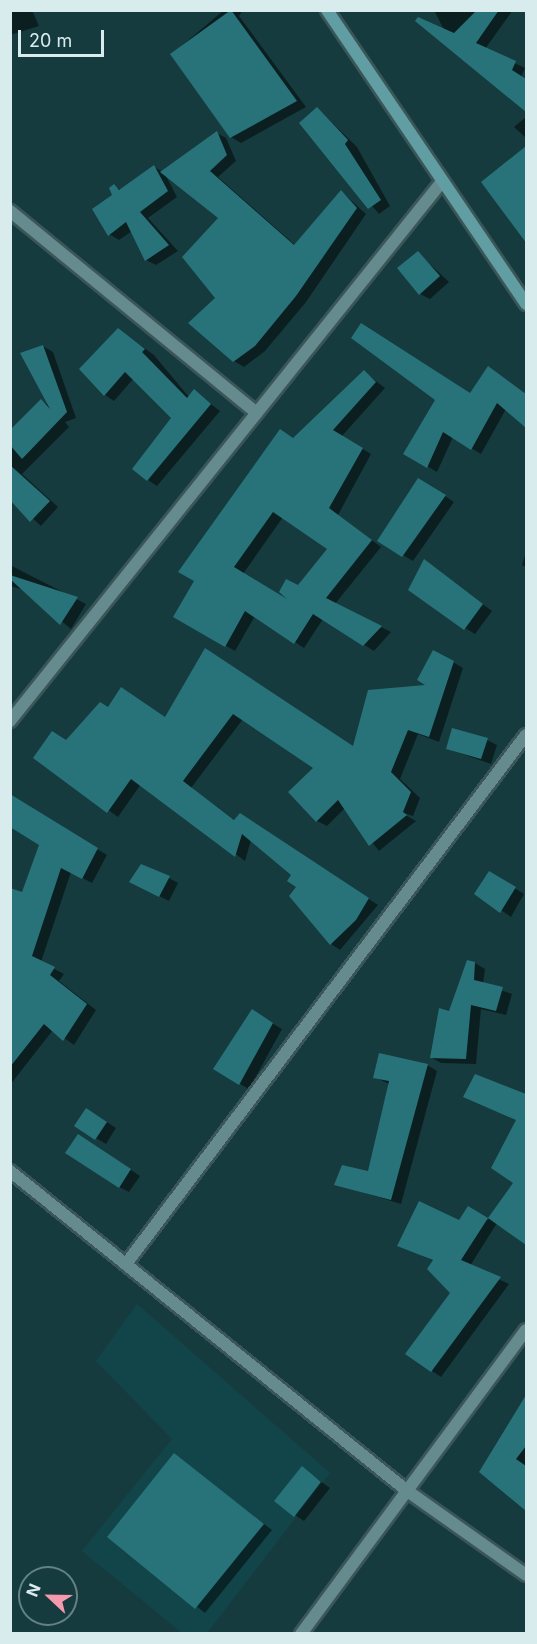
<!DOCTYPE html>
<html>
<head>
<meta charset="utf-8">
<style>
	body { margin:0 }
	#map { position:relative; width:537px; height:1644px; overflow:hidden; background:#163b3e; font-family:Inter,sans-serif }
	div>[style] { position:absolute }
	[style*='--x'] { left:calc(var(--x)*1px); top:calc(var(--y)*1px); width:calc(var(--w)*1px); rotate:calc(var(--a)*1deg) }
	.built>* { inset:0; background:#124549 }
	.shadow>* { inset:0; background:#0007 }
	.building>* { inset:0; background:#287379 }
	.roads { filter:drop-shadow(2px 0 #3b5658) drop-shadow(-2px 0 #3b5658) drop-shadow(0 2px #3b5658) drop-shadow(0 -2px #3b5658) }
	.street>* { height:12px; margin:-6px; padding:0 6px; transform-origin:6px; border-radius:6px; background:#658b8e }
	.secondary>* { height:12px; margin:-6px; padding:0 6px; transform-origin:6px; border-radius:6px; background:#609ea3 }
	span { translate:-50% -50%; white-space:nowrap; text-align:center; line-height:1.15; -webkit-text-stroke:5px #163b3e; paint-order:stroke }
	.frame { position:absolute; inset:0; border:12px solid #d8ecee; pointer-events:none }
	.north { position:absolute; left:18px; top:1566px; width:60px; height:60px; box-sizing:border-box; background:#163b3e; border:2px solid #648284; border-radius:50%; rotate:292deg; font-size:16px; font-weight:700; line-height:24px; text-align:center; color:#d8ecee }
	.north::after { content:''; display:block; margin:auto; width:21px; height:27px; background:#f39aac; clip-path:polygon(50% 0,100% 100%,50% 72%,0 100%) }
	.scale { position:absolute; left:18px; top:30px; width:86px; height:27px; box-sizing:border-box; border:3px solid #d8ecee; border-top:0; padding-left:8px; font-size:18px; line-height:21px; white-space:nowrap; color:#d8ecee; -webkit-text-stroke:4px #163b3e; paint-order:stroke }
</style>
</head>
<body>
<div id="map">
	<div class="built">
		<div style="clip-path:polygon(137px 1304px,330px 1473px,207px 1633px,182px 1633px,82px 1551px,172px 1439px,96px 1361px)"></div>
	</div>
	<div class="shadow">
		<div style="clip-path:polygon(10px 10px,32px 10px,39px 26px,10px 35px)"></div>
		<div style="clip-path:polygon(224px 10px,243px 10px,239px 16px,306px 107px,241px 143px,231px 137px,172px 54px)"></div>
		<div style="clip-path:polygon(434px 10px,513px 10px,485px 49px,525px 68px,521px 77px,526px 81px,526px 110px,417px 21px,444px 30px)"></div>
		<div style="clip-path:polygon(317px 108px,357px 147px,390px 206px,379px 214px,301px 123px)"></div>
		<div style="clip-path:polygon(526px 117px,526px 138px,514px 127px)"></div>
		<div style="clip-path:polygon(217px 133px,226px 138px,236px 161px,218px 177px,295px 245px,342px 192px,366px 214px,306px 302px,265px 351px,244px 367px,234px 361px,217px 298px,220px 218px,165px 174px,177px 197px,148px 218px,178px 251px,156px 265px,146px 260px,132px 231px,119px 240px,109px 234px,114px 186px,121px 190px,154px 167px,163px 172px)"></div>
		<div style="clip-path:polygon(526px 148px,526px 244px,483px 182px)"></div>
		<div style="clip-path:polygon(418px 253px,449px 282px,430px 299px,420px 294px)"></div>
		<div style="clip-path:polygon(119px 330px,154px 355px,189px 397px,194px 391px,220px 411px,157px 486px,148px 480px,173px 418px,134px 378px,114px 401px,105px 395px)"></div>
		<div style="clip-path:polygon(43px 346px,53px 352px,76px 418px,65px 422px,69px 427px,22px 474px,58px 507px,41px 526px,10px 498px,10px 433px,41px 401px,50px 406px)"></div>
		<div style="clip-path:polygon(evenodd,364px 372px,385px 388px,342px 436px,371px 454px,338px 515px,381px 547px,335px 604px,391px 632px,374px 651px,323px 619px,304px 648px,255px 616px,235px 651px,176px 617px,294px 439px,364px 372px,283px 517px,330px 549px,291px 603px,243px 574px,283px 517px)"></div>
		<div style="clip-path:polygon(498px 374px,526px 394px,526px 425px,506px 409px,481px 454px,453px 437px,437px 472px,406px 454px,437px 399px,471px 395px)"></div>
		<div style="clip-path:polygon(428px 485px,454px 502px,413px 561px,379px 541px)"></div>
		<div style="clip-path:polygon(526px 552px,526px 567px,522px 565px)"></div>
		<div style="clip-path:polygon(425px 561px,492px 611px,475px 634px,465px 628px)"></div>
		<div style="clip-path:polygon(10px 565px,86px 604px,71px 629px,24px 590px,10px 586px)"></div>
		<div style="clip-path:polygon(206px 650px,354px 748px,453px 662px,463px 668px,439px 742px,418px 734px,400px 779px,420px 798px,413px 816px,400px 812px,416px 821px,379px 851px,345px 808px,327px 826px,317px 821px,316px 767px,243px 719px,191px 788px,236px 821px,250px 820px,378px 905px,340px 950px,331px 944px,293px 874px,251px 840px,245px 861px,141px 784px,118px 817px,35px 757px,66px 741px,108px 708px,166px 718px)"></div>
		<div style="clip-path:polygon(487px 740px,497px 745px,491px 764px,448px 749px)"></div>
		<div style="clip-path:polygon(10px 796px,107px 855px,92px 883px,71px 872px,41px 962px,64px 974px,59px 981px,96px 1010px,74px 1045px,53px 1030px,10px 1085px,10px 890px,23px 894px,41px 844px)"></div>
		<div style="clip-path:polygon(490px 873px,524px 894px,511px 917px,476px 893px)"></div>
		<div style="clip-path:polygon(169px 878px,178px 883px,169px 901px,141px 887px)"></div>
		<div style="clip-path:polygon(475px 963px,485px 969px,483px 984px,512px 994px,506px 1015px,481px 1009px,476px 1064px,441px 1063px,432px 1058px)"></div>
		<div style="clip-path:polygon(262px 1017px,282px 1029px,249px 1089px,240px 1084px)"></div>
		<div style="clip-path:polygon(427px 1065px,437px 1071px,401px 1204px,336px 1184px,369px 1173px,389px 1084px,375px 1077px)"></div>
		<div style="clip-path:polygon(476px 1076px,526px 1096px,526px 1243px,497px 1223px,470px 1266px,509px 1284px,441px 1377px,432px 1371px,452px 1293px,434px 1261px,399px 1245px,459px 1222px,468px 1208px,488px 1220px,515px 1182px,517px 1120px)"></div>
		<div style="clip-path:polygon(96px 1115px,116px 1128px,106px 1144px,76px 1126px)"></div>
		<div style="clip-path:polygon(88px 1141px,140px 1176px,129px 1192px,119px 1187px)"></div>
		<div style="clip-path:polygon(525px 1401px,526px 1402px,526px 1509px,481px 1471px)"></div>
		<div style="clip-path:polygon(174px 1455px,272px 1530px,205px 1613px,109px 1537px)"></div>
		<div style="clip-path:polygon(302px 1468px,330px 1488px,304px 1521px,295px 1515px)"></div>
	</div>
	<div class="building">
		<div style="clip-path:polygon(231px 10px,297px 101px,230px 138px,170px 54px)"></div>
		<div style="clip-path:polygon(477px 10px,499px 10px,476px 43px,516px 61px,512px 70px,526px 79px,526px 112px,415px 21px,418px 17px,454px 33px)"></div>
		<div style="clip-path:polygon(317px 107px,348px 140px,345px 144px,381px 200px,368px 209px,299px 123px)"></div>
		<div style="clip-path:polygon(217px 131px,227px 155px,210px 171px,294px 245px,341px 190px,357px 208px,296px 296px,255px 346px,233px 362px,188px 323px,215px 298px,182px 257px,218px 218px,160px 172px)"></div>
		<div style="clip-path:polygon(526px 146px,526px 243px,481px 182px)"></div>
		<div style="clip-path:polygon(154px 165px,168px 191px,140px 212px,169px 245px,145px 261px,126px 222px,108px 236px,92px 209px,112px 195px,109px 188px,114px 184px,119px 190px)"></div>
		<div style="clip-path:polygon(418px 251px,440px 276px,419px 295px,397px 268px)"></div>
		<div style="clip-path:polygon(361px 323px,470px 393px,488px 366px,526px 394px,526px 428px,497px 403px,471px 450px,443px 432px,427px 468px,403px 454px,435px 400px,351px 338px)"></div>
		<div style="clip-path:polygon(118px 328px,145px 349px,142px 352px,187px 398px,194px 389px,211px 404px,147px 481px,132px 469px,171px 418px,125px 372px,104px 396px,79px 369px)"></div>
		<div style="clip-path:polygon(43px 345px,67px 412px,22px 459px,10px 445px,10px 430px,41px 399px,50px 409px,20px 353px)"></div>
		<div style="clip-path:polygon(evenodd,364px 370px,376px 382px,333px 430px,363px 448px,329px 508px,372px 540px,326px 598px,382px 626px,363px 646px,313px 614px,294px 644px,245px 611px,225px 647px,173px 617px,194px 581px,178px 572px,280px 429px,293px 438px,364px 370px,273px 512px,327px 549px,298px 585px,286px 579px,279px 592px,287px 599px,234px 567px,273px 512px)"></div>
		<div style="clip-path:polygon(10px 465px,50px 501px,30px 522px,10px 500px)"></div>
		<div style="clip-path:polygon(418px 478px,446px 495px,402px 557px,377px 541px)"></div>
		<div style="clip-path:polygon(424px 559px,483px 604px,464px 630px,408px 590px)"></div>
		<div style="clip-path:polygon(10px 575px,78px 597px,60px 625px,10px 579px)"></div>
		<div style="clip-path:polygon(205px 648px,353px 746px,368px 690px,425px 685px,417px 680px,433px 650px,454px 661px,429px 737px,408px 730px,391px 772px,411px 792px,403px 812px,407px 815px,369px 846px,338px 800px,316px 822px,288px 792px,313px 768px,233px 714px,183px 781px,234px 820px,240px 813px,369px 898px,356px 920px,330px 945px,289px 896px,296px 887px,287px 881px,291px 875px,242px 834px,235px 857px,131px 779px,107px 813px,33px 758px,52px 731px,66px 740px,100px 702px,108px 707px,121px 687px,165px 717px)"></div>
		<div style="clip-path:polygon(452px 728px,488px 738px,481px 759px,446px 749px)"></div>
		<div style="clip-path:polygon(10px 794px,98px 848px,82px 879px,61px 868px,32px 956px,55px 967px,50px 975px,87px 1004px,63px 1041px,44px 1024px,10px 1067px,10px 888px,22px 892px,39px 845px,10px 827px)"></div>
		<div style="clip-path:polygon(141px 864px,170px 876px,159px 897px,129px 882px)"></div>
		<div style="clip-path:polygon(489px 871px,516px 887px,500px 913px,474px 894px)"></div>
		<div style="clip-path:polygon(467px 960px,475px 962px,474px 980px,503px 987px,496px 1011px,471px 1005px,466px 1059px,430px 1058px,439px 1008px,449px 1011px)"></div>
		<div style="clip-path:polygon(252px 1009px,273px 1023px,239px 1085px,213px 1069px)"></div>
		<div style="clip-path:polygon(379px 1053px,428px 1064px,391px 1200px,334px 1185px,342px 1165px,368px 1171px,389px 1081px,373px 1078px)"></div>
		<div style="clip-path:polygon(475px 1074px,526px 1094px,526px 1245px,488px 1218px,513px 1183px,491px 1168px,516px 1120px,463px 1097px)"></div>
		<div style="clip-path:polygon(86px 1108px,107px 1122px,95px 1140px,74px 1126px)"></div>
		<div style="clip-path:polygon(78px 1134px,131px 1169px,119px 1188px,65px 1153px)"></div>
		<div style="clip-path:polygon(419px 1201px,459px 1220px,468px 1206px,488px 1218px,461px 1260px,501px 1277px,431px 1372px,405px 1354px,450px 1293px,427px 1269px,433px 1260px,397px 1246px)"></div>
		<div style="clip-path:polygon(526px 1395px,526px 1446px,516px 1459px,526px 1466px,526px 1511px,479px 1472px)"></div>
		<div style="clip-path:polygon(174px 1453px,264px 1524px,195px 1609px,107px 1537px)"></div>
		<div style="clip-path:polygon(302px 1466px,321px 1482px,294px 1517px,274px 1501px)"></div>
	</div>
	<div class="roads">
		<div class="street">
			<div style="--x:10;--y:211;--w:319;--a:39.3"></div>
			<div style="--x:10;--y:721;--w:688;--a:-51.31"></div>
			<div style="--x:10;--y:1171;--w:509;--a:38.85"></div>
			<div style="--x:406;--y:1490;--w:147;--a:35.3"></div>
			<div style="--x:126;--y:1264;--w:663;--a:-52.91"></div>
			<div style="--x:301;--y:1634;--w:378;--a:-53.5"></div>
		</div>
		<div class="secondary">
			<div style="--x:327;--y:10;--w:355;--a:55.9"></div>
		</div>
	</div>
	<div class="frame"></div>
	<div class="north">N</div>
	<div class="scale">20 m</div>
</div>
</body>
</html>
